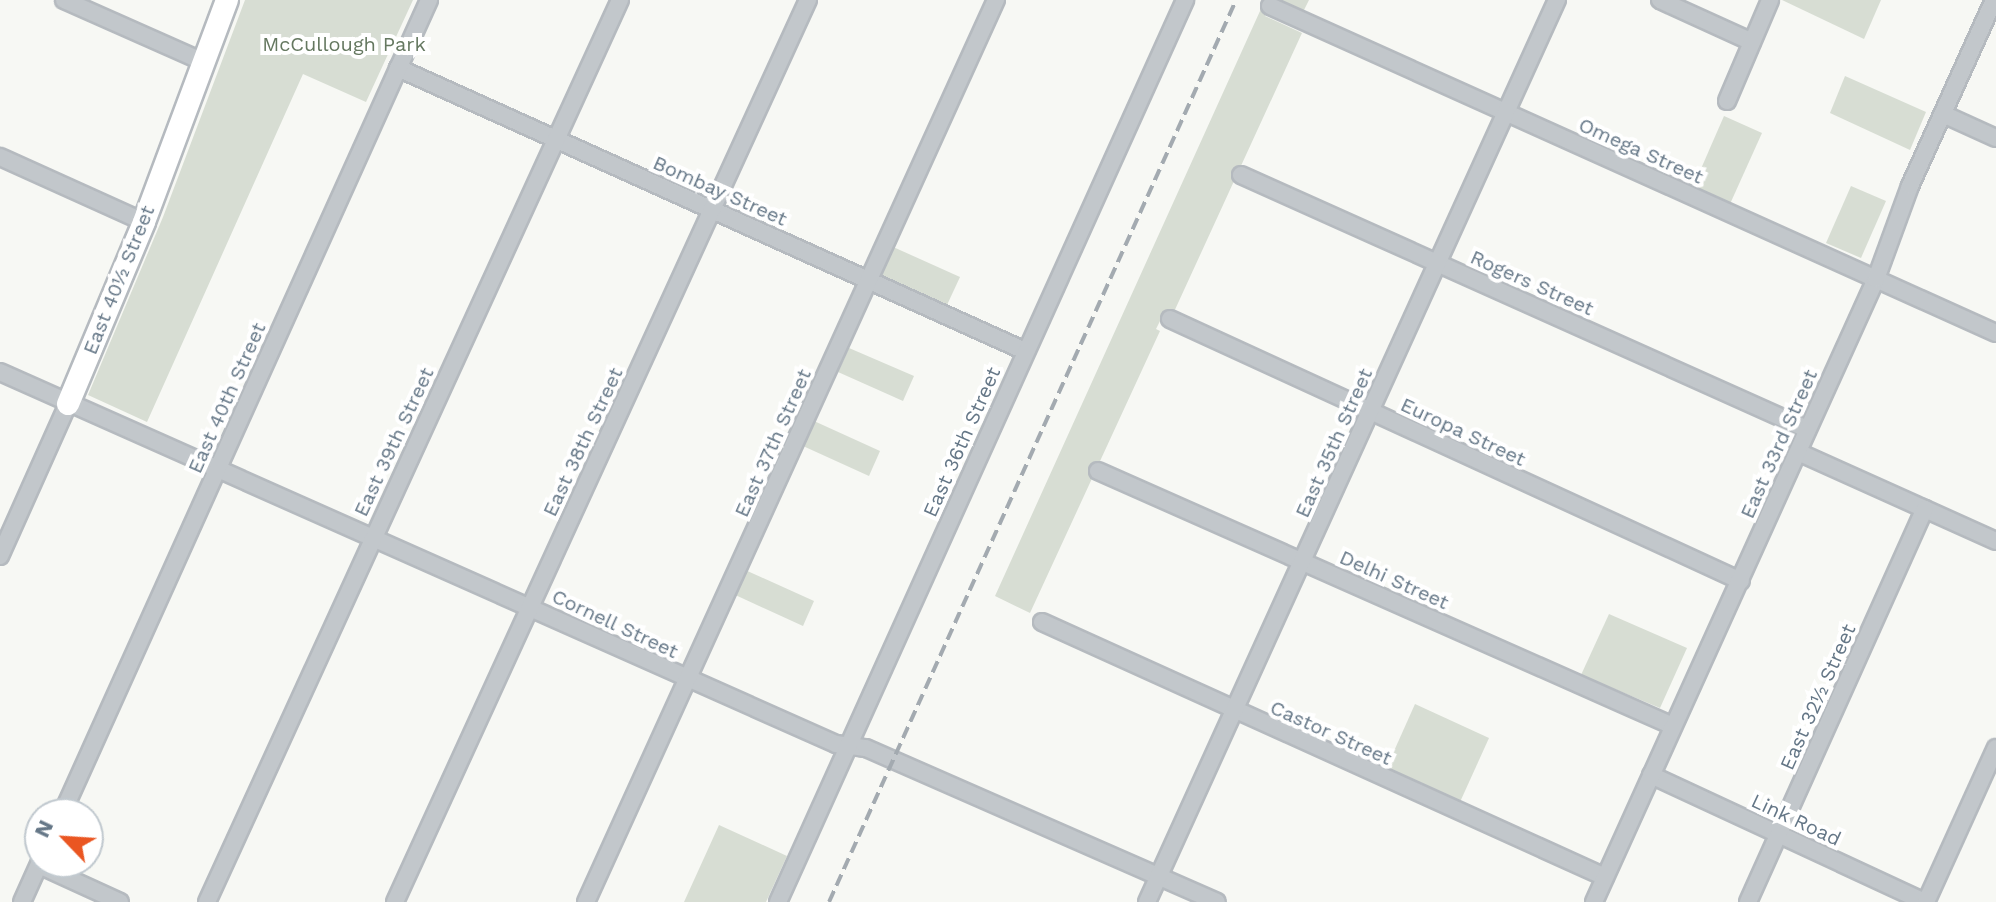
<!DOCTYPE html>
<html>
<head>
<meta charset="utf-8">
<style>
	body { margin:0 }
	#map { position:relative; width:1996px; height:902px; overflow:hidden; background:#f7f8f4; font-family:"Work Sans",sans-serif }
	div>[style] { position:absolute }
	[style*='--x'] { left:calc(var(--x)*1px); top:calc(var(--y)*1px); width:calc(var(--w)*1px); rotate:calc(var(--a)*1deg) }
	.green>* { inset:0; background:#d7ddd3 }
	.roads { filter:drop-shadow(2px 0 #b5babf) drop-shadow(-2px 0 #b5babf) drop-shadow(0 2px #b5babf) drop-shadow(0 -2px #b5babf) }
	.street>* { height:16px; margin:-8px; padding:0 8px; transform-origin:8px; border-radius:8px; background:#c2c7cb }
	.secondary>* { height:22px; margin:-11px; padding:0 11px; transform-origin:11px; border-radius:11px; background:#fff }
	.rail>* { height:4px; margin-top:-2px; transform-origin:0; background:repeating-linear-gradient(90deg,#a3aab0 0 12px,transparent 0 18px) }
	span { translate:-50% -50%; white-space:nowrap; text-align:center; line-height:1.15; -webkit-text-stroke:8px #fff; paint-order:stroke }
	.park-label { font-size:20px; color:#657860 }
	.street-label { font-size:20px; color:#657787 }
	.north { position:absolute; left:24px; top:798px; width:80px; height:80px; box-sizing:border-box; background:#fff; border:2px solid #c1c9cf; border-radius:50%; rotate:295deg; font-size:22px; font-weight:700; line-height:32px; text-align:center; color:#657787 }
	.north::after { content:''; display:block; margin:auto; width:28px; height:36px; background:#ea5622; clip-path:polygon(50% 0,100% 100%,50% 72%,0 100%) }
</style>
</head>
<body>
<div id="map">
	<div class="green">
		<div style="clip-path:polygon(245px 0,413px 0,366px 102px,303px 74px,147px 422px,88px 395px,163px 217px)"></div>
		<div style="clip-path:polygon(1265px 0,1309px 0,1302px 14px,1273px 1px,1265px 16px,1302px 33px,1173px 314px,1165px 311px,1156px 329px,1160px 331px,1030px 613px,995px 596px)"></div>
		<div style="clip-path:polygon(1782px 0,1881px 0,1864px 39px)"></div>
		<div style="clip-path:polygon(1845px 76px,1926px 112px,1910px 150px,1830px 113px)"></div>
		<div style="clip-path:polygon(1724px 116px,1762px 133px,1730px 204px,1693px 187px)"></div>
		<div style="clip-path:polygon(1851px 186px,1886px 201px,1861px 258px,1826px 243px)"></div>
		<div style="clip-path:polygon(891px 246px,960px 277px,947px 305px,879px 274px)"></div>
		<div style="clip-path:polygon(849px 348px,914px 376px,903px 401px,838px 372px)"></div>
		<div style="clip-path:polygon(814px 421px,880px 451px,869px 476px,803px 446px)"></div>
		<div style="clip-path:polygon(743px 569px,814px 601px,803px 626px,731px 593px)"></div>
		<div style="clip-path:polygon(1609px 614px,1687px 648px,1660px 708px,1581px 675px)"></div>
		<div style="clip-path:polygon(1415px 704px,1489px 738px,1460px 802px,1386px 769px)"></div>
		<div style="clip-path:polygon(719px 825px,787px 856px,766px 902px,684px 902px)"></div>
	</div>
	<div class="roads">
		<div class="street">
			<div style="--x:64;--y:0;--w:153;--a:23.9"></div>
			<div style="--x:1660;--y:0;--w:101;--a:24.5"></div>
			<div style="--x:1270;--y:6;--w:796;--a:24.25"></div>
			<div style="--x:398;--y:68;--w:688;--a:24.29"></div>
			<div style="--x:1727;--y:101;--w:110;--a:-66.9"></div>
			<div style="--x:1943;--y:114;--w:58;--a:24.4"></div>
			<div style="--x:0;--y:157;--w:158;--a:24.3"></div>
			<div style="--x:1241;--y:175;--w:620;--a:24.17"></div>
			<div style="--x:1170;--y:319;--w:628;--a:24.65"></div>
			<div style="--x:0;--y:372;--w:915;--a:23.99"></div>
			<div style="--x:836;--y:744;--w:30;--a:8"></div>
			<div style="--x:866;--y:748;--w:383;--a:23.7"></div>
			<div style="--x:1798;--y:452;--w:217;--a:24.2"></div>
			<div style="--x:1098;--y:471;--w:629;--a:23.92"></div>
			<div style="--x:0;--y:556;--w:167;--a:-65.9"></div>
			<div style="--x:1042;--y:622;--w:618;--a:24.37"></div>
			<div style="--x:1651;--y:775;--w:301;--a:24.9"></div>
			<div style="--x:62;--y:814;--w:893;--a:-65.73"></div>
			<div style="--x:39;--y:865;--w:89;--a:24.6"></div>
			<div style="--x:22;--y:902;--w:44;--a:-65.8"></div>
			<div style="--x:207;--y:902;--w:992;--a:-65.4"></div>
			<div style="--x:395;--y:902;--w:992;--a:-65.4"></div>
			<div style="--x:586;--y:902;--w:991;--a:-65.56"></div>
			<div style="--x:778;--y:902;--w:990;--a:-65.71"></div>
			<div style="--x:1147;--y:902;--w:991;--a:-65.56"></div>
			<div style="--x:1594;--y:902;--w:684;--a:-65.65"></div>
			<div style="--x:1876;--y:279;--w:99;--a:-69.9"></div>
			<div style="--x:1910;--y:186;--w:204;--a:-65.7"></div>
			<div style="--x:1748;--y:902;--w:431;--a:-65.8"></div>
			<div style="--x:1926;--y:902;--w:169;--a:-65.6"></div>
		</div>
		<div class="secondary">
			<div style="--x:68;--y:404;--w:197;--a:-67.3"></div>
			<div style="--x:144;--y:222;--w:237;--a:-69.5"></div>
		</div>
	</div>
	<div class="rail">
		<div style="--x:829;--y:902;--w:990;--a:-65.71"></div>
	</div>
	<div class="park-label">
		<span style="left:344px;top:44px">McCullough Park</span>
	</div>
	<div class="street-label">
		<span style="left:1641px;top:151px;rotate:24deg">Omega Street</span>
		<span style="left:720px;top:191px;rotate:24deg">Bombay Street</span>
		<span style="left:119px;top:280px;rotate:-68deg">East 40½ Street</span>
		<span style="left:1532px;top:283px;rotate:24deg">Rogers Street</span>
		<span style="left:227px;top:398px;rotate:-66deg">East 40th Street</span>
		<span style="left:1463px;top:432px;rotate:25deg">Europa Street</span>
		<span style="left:394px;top:442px;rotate:-65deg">East 39th Street</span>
		<span style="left:583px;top:442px;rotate:-65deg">East 38th Street</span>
		<span style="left:962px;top:442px;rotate:-66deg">East 36th Street</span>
		<span style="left:773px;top:443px;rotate:-66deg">East 37th Street</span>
		<span style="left:1334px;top:443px;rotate:-66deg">East 35th Street</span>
		<span style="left:1779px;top:444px;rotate:-66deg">East 33rd Street</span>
		<span style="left:1394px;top:580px;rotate:24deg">Delhi Street</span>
		<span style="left:615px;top:624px;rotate:25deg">Cornell Street</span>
		<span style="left:1818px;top:697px;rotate:-66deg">East 32½ Street</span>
		<span style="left:1331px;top:733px;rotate:24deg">Castor Street</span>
		<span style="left:1796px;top:820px;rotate:25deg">Link Road</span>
	</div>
	<div class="north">N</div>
</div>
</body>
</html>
